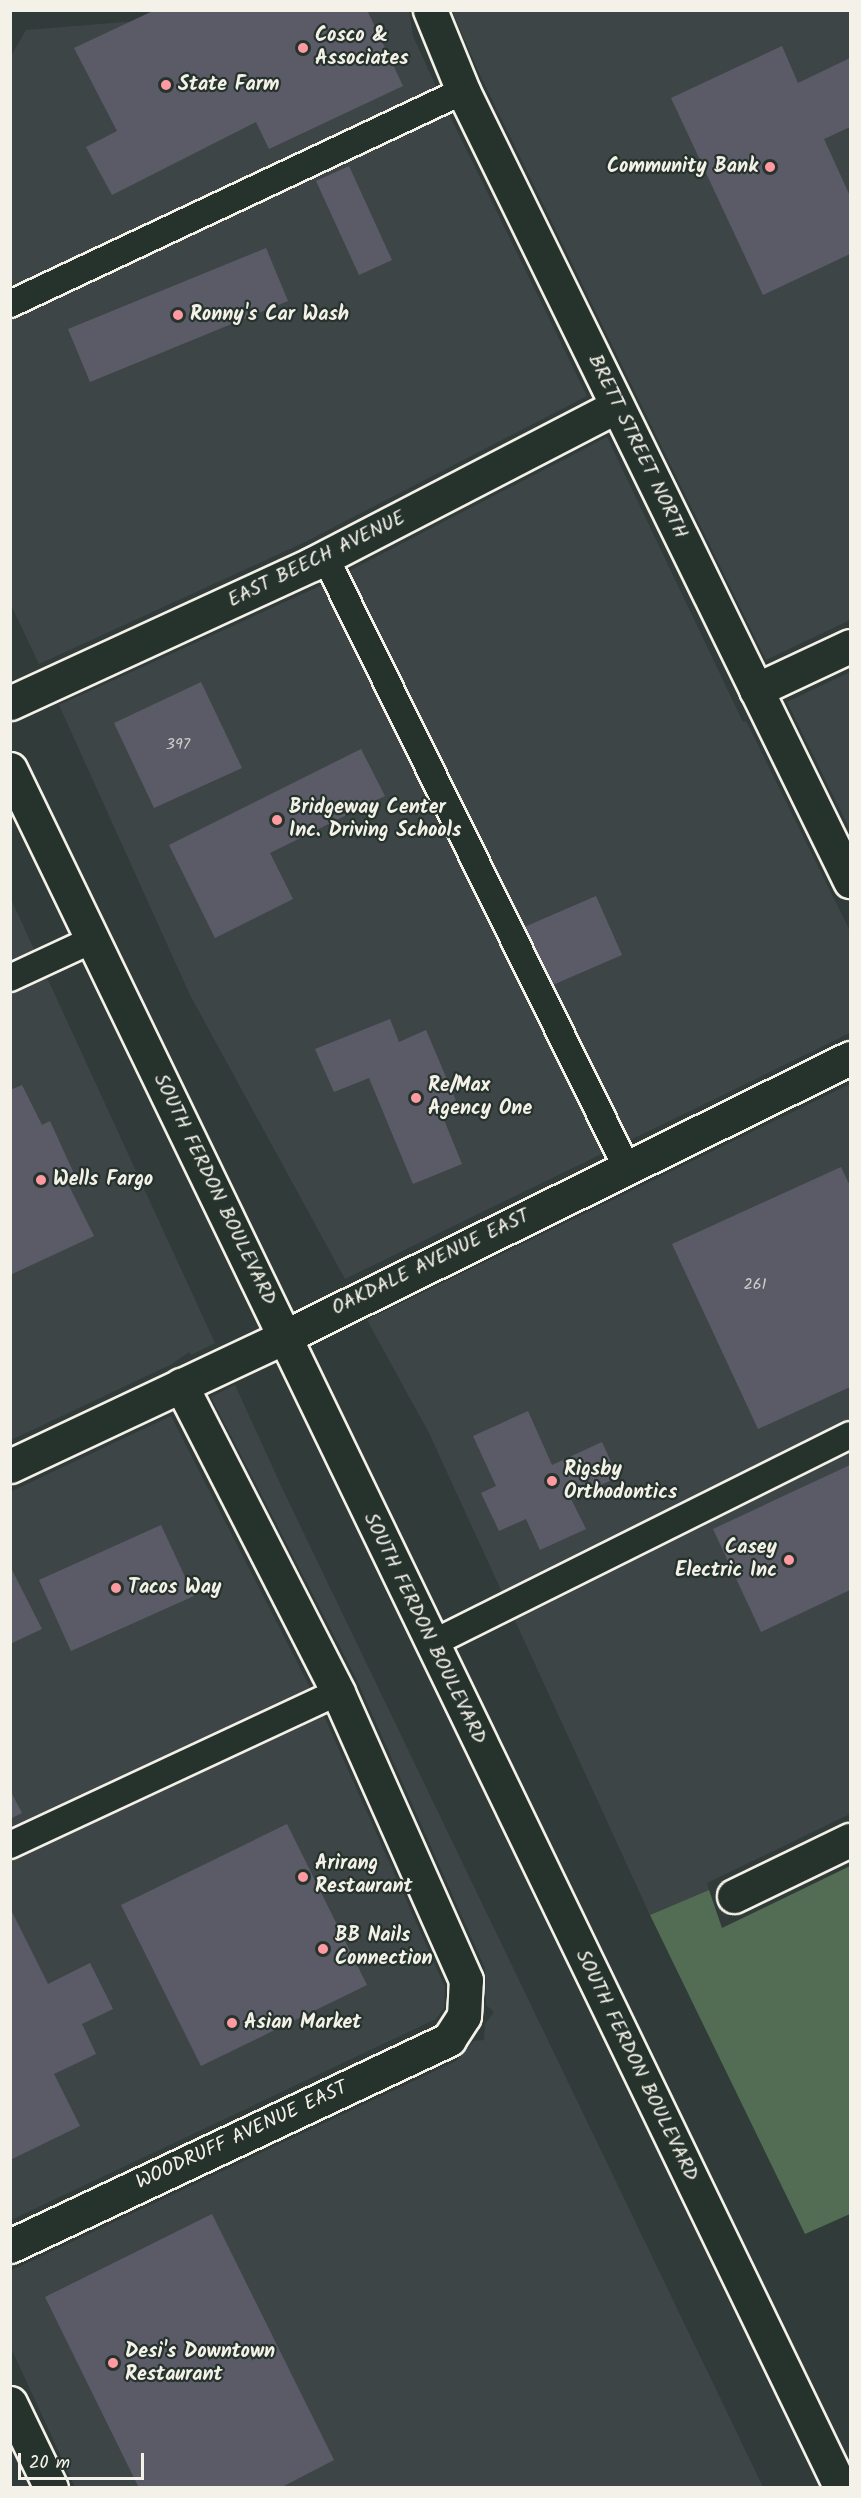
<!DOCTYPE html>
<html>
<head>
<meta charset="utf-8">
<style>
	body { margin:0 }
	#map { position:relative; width:861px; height:2498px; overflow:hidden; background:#313b39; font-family:Kalam,sans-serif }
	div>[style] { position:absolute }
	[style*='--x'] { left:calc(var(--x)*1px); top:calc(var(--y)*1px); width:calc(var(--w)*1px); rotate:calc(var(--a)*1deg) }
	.built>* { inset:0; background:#3e4547 }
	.green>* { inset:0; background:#526d54 }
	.building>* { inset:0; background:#5b5b68 }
	.roads { filter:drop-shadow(2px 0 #f4f1e8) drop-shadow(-2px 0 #f4f1e8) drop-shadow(0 2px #f4f1e8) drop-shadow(0 -2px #f4f1e8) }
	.lane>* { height:26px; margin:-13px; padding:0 13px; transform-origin:13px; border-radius:13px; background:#26332d }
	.street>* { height:33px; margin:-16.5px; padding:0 16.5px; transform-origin:16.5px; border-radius:16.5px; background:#26332d }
	.secondary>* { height:33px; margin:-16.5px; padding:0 16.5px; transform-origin:16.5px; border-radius:16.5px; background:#26332d }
	.primary>* { height:33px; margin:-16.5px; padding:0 16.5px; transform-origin:16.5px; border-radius:16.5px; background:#26332d }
	.dots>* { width:16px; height:16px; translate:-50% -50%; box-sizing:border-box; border:3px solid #26332d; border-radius:50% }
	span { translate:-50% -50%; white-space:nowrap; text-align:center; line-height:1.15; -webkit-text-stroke:4.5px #26332d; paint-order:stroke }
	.number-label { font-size:16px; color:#ceccc8 }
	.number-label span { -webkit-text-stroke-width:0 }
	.poi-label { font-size:20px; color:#f4f1e8; font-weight:700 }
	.left { translate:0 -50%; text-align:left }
	.right { translate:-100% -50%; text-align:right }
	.street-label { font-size:20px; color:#f4f1e8 }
	.frame { position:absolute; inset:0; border:12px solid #f4f1e8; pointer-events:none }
	.scale { position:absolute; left:18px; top:2453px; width:126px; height:27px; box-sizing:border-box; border:3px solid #f4f1e8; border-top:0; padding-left:8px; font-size:18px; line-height:21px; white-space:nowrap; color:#f4f1e8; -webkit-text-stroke:4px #26332d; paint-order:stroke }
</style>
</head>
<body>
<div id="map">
	<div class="built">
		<div style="clip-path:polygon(258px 11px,409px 11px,413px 36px,444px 104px,587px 396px,305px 542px,39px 664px,11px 605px,10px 58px,26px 30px)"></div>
		<div style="clip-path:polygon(452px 11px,850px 11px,850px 620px,766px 660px,482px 79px)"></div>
		<div style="clip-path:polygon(607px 437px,743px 722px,746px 721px,850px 931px,850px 1033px,345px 1279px,190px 995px,59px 705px,320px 586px)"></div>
		<div style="clip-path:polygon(850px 672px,850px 830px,787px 702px)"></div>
		<div style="clip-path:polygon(10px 897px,215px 1343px,191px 1355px,189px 1352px,172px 1364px,11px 1440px)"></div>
		<div style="clip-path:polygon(850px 1084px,850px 1814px,707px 1883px,709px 1890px,650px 1915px,429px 1433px,367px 1320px)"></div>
		<div style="clip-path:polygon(235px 1385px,283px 1490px,763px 2487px,75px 2487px,11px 2348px,10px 2271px,456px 2061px,474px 2041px,484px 2040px,485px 2024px,494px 2012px,486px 2005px,485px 1968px,357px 1680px,211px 1397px)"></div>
		<div style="clip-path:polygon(171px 1416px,319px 1705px,445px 1987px,444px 2008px,436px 2019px,11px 2220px,10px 1492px)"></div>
	</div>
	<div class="green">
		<div style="clip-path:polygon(850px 1866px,850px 2214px,805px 2234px,650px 1915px,709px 1890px,722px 1928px)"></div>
	</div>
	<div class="building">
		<div style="clip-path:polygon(155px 10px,367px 10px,403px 86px,269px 149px,256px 122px,112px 195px,86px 147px,117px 131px,74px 48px)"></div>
		<div style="clip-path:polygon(782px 46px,798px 83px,850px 58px,850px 127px,824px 139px,850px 196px,850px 254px,763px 295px,671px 98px)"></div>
		<div style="clip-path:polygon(349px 166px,392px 260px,359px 275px,316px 181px)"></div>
		<div style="clip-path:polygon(266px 248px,288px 301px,90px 382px,68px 329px)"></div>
		<div style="clip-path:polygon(201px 682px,242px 768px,154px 808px,114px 723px)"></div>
		<div style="clip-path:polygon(361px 749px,385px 796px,270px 853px,293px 899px,215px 938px,169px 845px)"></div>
		<div style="clip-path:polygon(596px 896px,622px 955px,548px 987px,522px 928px)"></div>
		<div style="clip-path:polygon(390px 1019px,399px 1042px,426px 1030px,457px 1103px,440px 1110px,462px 1164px,413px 1184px,369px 1078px,334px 1092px,315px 1049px)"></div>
		<div style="clip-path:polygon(22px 1085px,42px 1125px,50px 1121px,76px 1178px,67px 1182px,94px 1236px,10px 1275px,10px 1090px)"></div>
		<div style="clip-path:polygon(841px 1167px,850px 1186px,850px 1387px,758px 1429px,672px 1244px)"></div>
		<div style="clip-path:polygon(528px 1411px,552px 1465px,602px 1442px,618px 1477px,571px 1499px,586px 1529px,540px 1550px,526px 1519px,499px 1531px,481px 1493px,496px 1486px,473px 1436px)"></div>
		<div style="clip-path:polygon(850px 1465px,850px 1590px,761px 1632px,713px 1529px)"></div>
		<div style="clip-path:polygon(161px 1525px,194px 1596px,71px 1651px,39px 1580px)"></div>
		<div style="clip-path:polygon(10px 1566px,42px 1629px,10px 1644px)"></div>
		<div style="clip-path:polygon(10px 1790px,22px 1813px,10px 1819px)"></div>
		<div style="clip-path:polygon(287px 1824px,367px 1985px,201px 2066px,121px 1905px)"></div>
		<div style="clip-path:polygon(10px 1908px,48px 1984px,90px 1963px,113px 2009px,82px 2024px,96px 2054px,54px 2074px,80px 2126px,10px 2160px)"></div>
		<div style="clip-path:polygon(212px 2214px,334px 2460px,280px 2488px,139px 2488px,45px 2297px)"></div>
	</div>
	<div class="roads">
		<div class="lane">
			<div style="--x:10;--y:304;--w:501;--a:-25.18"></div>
			<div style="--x:325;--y:557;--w:682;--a:63.7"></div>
			<div style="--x:10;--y:978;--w:93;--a:-24.9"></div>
			<div style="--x:431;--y:1644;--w:468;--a:-26.5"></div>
			<div style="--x:10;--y:1845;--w:362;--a:-25"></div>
		</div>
		<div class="street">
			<div style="--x:430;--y:10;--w:87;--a:67.8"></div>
			<div style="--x:463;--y:91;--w:880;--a:63.9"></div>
			<div style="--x:756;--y:690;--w:104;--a:-25.1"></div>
			<div style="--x:10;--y:703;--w:332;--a:-24.7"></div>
			<div style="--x:312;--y:564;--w:343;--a:-27.4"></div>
			<div style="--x:10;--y:1466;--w:303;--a:-25.2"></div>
			<div style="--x:284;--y:1337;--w:631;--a:-26.24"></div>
			<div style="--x:734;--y:1896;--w:129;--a:-25.8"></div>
			<div style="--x:10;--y:2246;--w:485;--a:-25.2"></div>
			<div style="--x:449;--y:2039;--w:27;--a:-57"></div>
			<div style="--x:464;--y:2016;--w:36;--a:-87"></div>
			<div style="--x:466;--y:1980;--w:315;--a:-114"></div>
			<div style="--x:338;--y:1692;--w:345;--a:-117.1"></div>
		</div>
		<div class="secondary">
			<div style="--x:10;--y:2403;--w:94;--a:64.2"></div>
		</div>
		<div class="primary">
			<div style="--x:10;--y:769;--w:1909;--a:64.2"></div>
		</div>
	</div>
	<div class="dots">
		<div style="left:303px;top:48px;background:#ff9aa2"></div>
		<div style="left:166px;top:85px;background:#ff9aa2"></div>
		<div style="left:770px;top:167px;background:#ff9aa2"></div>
		<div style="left:178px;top:315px;background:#ff9aa2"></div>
		<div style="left:277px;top:820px;background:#ff9aa2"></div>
		<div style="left:416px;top:1098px;background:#ff9aa2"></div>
		<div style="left:41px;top:1180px;background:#ff9aa2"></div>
		<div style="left:552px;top:1481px;background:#ff9aa2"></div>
		<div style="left:789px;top:1560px;background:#ff9aa2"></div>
		<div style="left:116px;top:1588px;background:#ff9aa2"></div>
		<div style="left:303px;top:1877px;background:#ff9aa2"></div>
		<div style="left:323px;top:1949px;background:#ff9aa2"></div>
		<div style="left:232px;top:2023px;background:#ff9aa2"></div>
		<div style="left:113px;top:2363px;background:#ff9aa2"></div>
	</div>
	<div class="number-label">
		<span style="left:178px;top:745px">397</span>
		<span style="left:755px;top:1285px">261</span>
	</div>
	<div class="poi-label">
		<span class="left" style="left:315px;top:48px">Cosco &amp;<br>Associates</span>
		<span class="left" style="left:178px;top:85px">State Farm</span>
		<span class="right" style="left:758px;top:167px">Community Bank</span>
		<span class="left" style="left:190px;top:315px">Ronny's Car Wash</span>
		<span class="left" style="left:289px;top:820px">Bridgeway Center<br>Inc. Driving Schools</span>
		<span class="left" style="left:428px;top:1098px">Re/Max<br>Agency One</span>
		<span class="left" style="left:53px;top:1180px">Wells Fargo</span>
		<span class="left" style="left:564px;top:1482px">Rigsby<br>Orthodontics</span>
		<span class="right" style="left:777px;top:1560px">Casey<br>Electric Inc</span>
		<span class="left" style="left:128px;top:1588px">Tacos Way</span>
		<span class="left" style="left:315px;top:1876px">Arirang<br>Restaurant</span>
		<span class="left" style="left:335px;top:1948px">BB Nails<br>Connection</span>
		<span class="left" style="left:244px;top:2023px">Asian Market</span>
		<span class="left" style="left:125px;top:2364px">Desi's Downtown<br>Restaurant</span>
	</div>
	<div class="street-label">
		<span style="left:637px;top:447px;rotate:64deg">BRETT STREET NORTH</span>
		<span style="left:317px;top:560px;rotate:-26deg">EAST BEECH AVENUE</span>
		<span style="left:214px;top:1190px;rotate:64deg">SOUTH FERDON BOULEVARD</span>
		<span style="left:431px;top:1263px;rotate:-26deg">OAKDALE AVENUE EAST</span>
		<span style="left:424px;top:1629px;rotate:64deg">SOUTH FERDON BOULEVARD</span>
		<span style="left:636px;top:2066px;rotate:64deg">SOUTH FERDON BOULEVARD</span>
		<span style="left:242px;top:2136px;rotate:-25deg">WOODRUFF AVENUE EAST</span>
	</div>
	<div class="frame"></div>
	<div class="scale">20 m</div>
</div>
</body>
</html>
